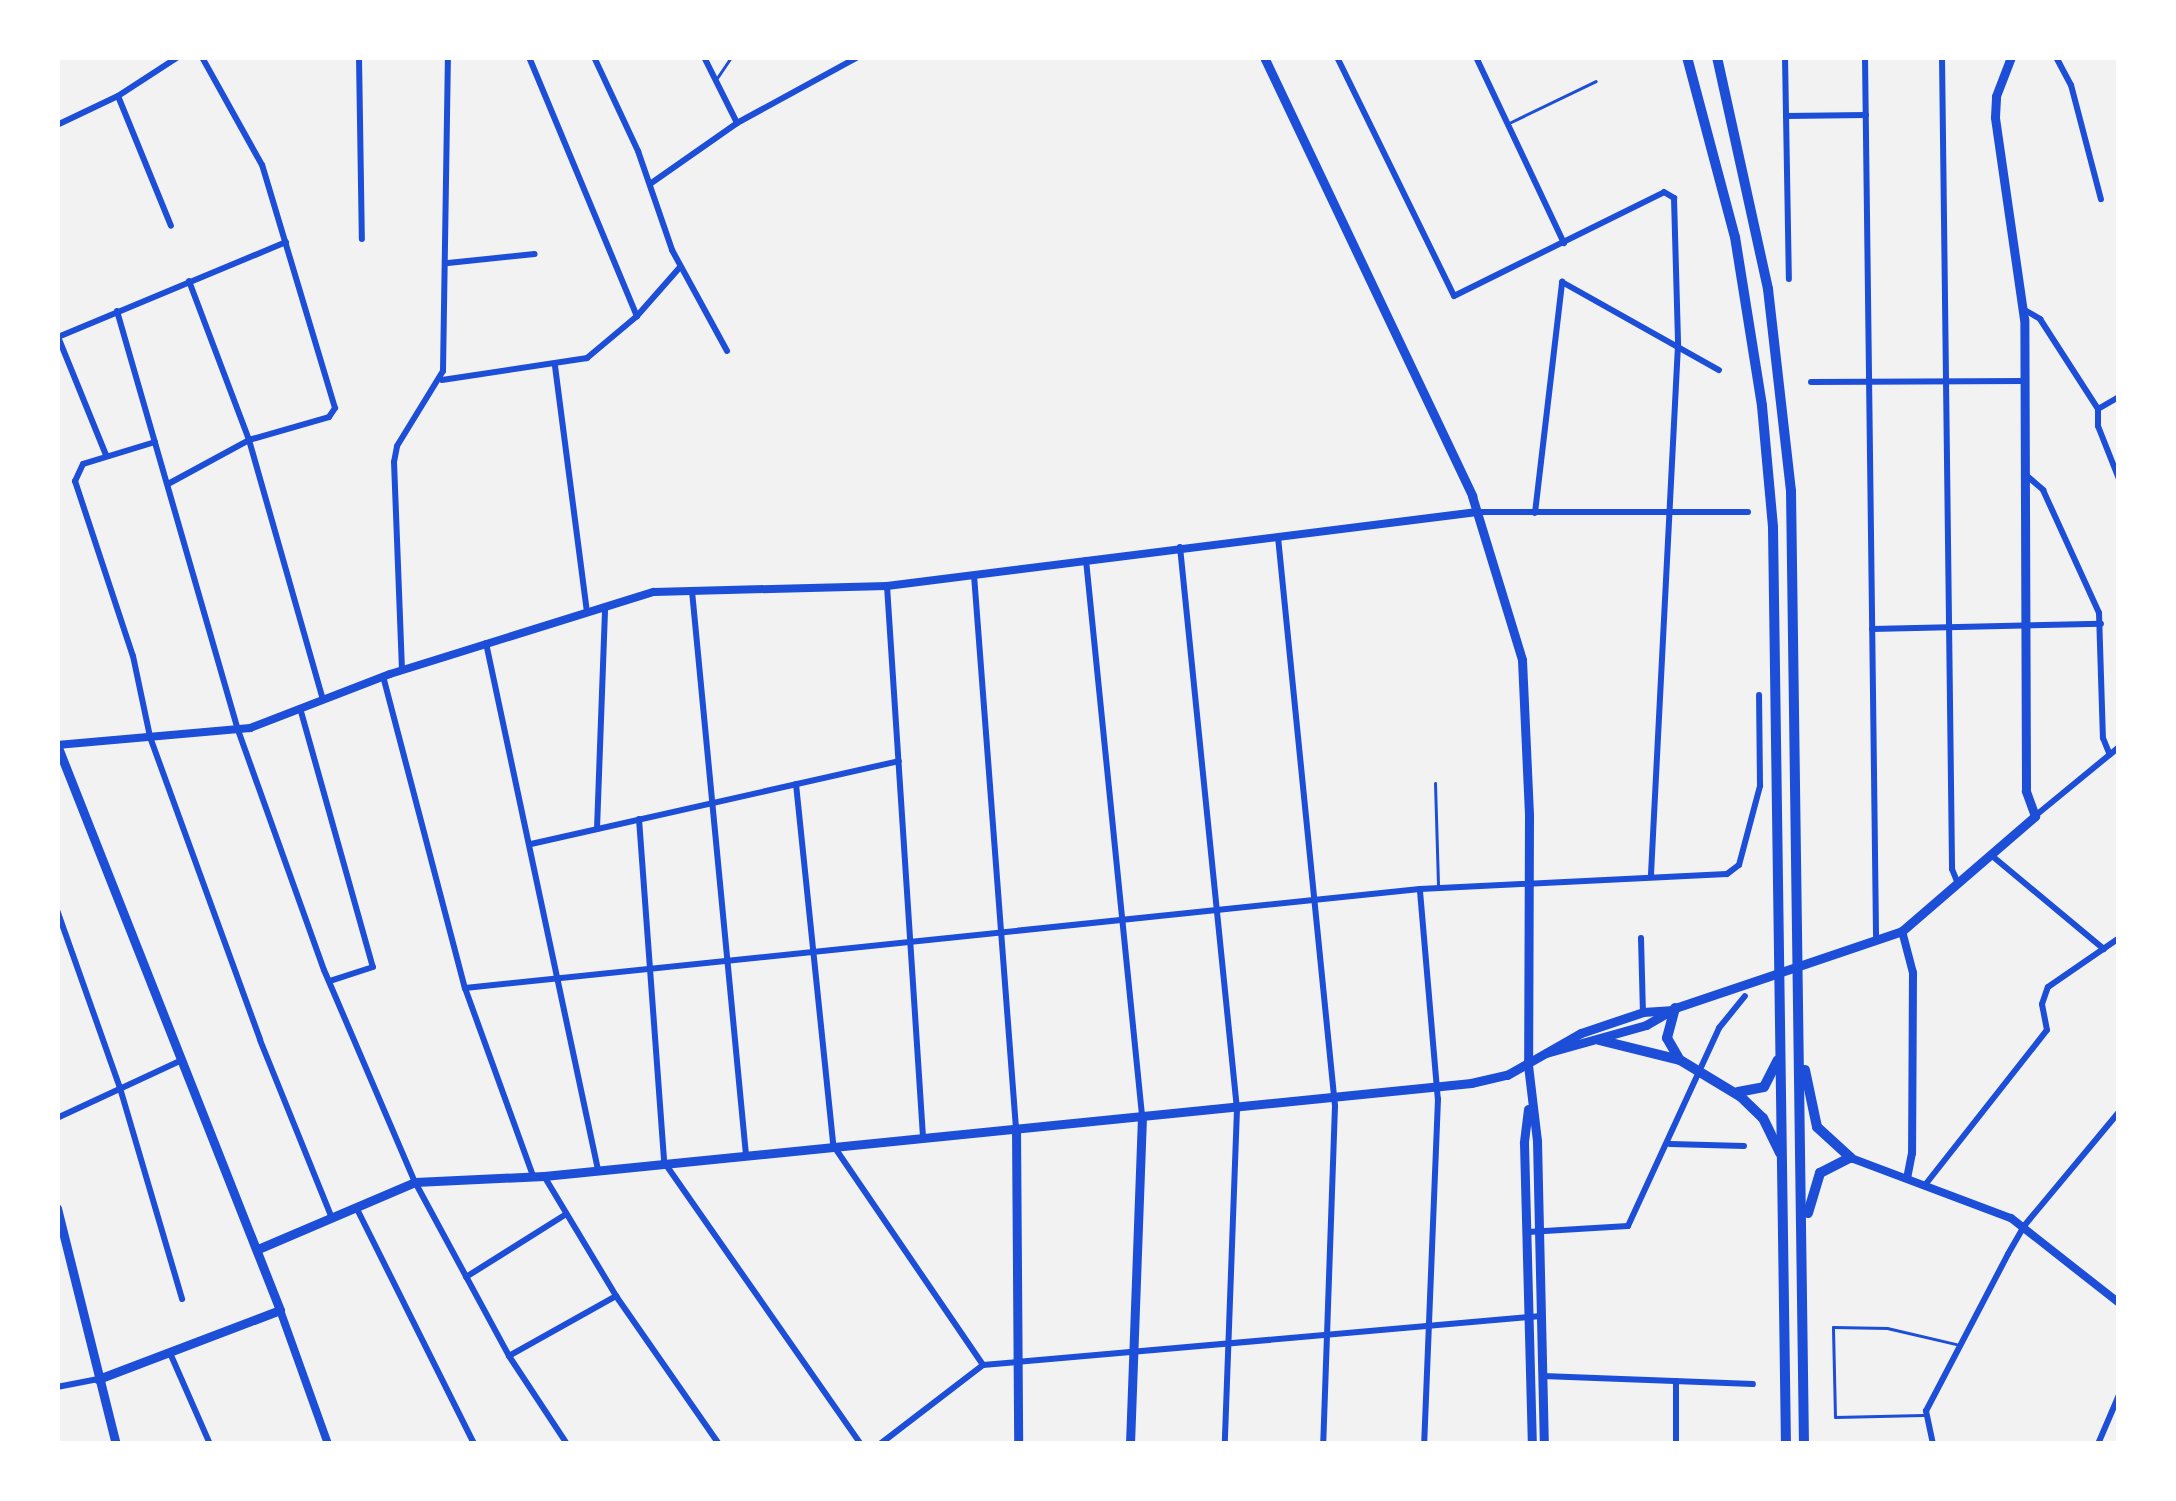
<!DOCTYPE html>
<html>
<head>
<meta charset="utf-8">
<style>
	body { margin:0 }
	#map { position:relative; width:2176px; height:1501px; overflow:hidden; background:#f2f2f2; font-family:"DM Sans",sans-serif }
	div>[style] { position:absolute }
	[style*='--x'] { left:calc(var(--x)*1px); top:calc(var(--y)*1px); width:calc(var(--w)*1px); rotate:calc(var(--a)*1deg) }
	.service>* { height:3px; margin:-1.5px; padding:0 1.5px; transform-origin:1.5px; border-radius:1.5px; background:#1d4ed8 }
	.minor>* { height:6px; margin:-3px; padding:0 3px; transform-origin:3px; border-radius:3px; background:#1d4ed8 }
	.tertiary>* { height:8px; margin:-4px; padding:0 4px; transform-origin:4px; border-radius:4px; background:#1d4ed8 }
	.secondary>* { height:9px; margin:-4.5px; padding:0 4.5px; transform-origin:4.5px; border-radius:4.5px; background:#1d4ed8 }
	.trunk>* { height:10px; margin:-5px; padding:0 5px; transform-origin:5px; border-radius:5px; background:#1d4ed8 }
	span { translate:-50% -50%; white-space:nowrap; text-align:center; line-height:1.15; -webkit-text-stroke:12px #fff; paint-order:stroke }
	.frame { position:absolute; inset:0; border:60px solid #fff; pointer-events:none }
</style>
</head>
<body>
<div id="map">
	<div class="service">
		<div style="--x:717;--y:78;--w:25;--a:-56"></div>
		<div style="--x:1511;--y:122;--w:94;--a:-25.8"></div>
		<div style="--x:1435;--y:783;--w:103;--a:88.3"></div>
		<div style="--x:1923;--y:1415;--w:88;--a:178.7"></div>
		<div style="--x:1835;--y:1417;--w:90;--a:-91.3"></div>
		<div style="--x:1833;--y:1327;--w:54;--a:1.1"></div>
		<div style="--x:1887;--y:1328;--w:71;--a:13.1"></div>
	</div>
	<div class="minor">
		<div style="--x:359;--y:57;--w:182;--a:89.1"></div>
		<div style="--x:529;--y:57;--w:281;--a:67.4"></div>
		<div style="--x:594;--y:57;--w:104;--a:64.9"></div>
		<div style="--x:638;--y:151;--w:105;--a:71"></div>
		<div style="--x:672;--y:250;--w:115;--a:61.4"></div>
		<div style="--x:704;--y:57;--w:74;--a:63.4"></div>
		<div style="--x:1337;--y:57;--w:266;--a:63.9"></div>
		<div style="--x:1454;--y:296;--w:234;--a:-26.3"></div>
		<div style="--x:1664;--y:192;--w:12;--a:31"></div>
		<div style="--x:1674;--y:198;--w:147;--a:88.4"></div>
		<div style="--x:1678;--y:345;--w:531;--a:92.92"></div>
		<div style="--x:1476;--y:57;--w:206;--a:64.7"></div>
		<div style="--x:1785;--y:57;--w:222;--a:89"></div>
		<div style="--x:1865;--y:57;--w:879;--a:89.28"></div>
		<div style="--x:1942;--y:57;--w:812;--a:89.29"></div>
		<div style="--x:1952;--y:869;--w:16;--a:68"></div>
		<div style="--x:2056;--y:57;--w:32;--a:62"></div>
		<div style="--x:2071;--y:85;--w:118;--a:75.3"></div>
		<div style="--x:118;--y:96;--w:140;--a:67.8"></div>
		<div style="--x:1786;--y:116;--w:80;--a:-0.7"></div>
		<div style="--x:57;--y:125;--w:68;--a:-25.4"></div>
		<div style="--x:118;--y:96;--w:72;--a:-33"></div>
		<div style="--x:650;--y:184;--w:106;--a:-35"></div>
		<div style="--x:737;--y:123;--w:138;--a:-28.6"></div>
		<div style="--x:448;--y:263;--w:87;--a:-5.9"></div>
		<div style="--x:189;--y:281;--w:170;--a:69.3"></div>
		<div style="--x:249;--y:440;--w:269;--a:74.1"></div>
		<div style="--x:2023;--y:309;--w:20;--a:30"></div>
		<div style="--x:2040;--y:319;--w:107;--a:57.2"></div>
		<div style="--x:2098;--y:409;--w:17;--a:90"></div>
		<div style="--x:2098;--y:426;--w:57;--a:68.4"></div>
		<div style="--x:117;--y:311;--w:436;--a:73.9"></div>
		<div style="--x:238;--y:730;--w:255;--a:70.3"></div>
		<div style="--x:324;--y:970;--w:231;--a:66.8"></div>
		<div style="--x:415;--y:1182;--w:198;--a:61.6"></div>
		<div style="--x:509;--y:1356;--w:105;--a:56.6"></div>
		<div style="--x:555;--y:366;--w:248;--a:82.6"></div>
		<div style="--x:442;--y:380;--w:147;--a:-8.6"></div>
		<div style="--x:587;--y:358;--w:65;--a:-40"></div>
		<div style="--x:637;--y:316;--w:65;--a:-48.7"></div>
		<div style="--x:1811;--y:382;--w:213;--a:-0.3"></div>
		<div style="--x:2098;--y:409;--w:24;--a:-30"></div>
		<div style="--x:155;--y:442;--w:75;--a:163"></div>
		<div style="--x:83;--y:464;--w:19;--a:115"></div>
		<div style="--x:75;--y:481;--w:184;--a:71.7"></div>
		<div style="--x:133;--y:656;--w:83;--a:78.1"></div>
		<div style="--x:150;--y:737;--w:322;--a:70"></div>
		<div style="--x:260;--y:1040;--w:192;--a:68"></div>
		<div style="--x:106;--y:455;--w:127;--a:-112.1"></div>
		<div style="--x:58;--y:337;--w:247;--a:-22.6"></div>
		<div style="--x:2026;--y:475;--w:23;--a:41"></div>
		<div style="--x:2043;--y:490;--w:135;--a:65.5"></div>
		<div style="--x:2099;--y:613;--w:125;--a:88.2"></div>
		<div style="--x:2103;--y:738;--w:18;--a:68"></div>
		<div style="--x:168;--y:484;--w:92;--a:-28.5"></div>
		<div style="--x:249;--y:440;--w:83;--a:-16"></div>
		<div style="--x:329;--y:417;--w:11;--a:-56"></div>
		<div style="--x:335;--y:408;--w:254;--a:-106.7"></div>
		<div style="--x:262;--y:165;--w:124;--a:-119.1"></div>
		<div style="--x:1477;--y:512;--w:271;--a:0"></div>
		<div style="--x:1535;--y:513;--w:233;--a:-83.3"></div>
		<div style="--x:1562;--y:282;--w:180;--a:29.3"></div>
		<div style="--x:1278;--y:537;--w:572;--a:84.28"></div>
		<div style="--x:1335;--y:1106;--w:338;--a:92"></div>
		<div style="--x:1180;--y:547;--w:565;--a:84.21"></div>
		<div style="--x:1237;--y:1109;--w:335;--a:92.1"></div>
		<div style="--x:1086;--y:560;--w:558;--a:84.24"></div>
		<div style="--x:974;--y:575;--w:555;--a:85.66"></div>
		<div style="--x:887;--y:586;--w:551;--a:86.26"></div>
		<div style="--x:692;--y:591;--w:567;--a:84.53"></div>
		<div style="--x:1872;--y:629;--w:229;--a:-1.3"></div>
		<div style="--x:486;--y:643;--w:539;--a:78"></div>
		<div style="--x:402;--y:670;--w:208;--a:-92.2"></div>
		<div style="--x:394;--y:462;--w:16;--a:-79"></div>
		<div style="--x:397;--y:446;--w:88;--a:-58.5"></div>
		<div style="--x:443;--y:371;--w:314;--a:-89.1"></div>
		<div style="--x:383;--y:676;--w:323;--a:75.3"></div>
		<div style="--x:465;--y:988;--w:200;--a:70.1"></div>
		<div style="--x:300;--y:708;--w:269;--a:74.3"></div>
		<div style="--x:373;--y:967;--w:45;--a:162"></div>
		<div style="--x:796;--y:784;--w:363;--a:84.1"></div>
		<div style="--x:833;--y:1145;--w:266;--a:55.7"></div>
		<div style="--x:2035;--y:816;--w:109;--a:-39.4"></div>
		<div style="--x:639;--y:819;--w:344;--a:85.8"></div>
		<div style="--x:664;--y:1162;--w:344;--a:55.1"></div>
		<div style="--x:597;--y:829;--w:222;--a:-87.9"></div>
		<div style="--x:531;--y:844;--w:377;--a:-12.7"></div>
		<div style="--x:1991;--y:855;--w:147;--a:39.8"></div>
		<div style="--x:1420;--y:891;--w:209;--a:85.1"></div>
		<div style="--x:1438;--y:1099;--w:345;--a:92.3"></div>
		<div style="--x:57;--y:910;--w:189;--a:70.5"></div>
		<div style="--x:120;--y:1088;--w:220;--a:73.6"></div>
		<div style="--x:1641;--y:938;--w:74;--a:88.5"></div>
		<div style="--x:465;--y:988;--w:960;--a:-5.92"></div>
		<div style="--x:1420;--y:889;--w:307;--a:-2.8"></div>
		<div style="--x:1727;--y:874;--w:15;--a:-37"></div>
		<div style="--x:1739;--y:865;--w:82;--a:-75.1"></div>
		<div style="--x:1760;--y:786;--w:91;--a:-90.6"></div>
		<div style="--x:57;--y:1118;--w:136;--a:-24.9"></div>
		<div style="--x:1670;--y:1144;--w:74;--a:1.5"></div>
		<div style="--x:544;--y:1176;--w:140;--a:59"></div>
		<div style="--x:616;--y:1296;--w:180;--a:55.2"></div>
		<div style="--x:1925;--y:1185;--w:197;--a:-51.8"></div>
		<div style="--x:2047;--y:1030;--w:26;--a:-101"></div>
		<div style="--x:2042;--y:1004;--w:18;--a:-71"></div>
		<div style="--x:2048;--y:987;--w:86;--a:-34.6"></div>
		<div style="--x:357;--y:1209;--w:263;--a:63.5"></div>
		<div style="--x:1528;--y:1232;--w:100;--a:-3.4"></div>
		<div style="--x:1628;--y:1226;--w:218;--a:-65.3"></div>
		<div style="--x:1719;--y:1028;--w:41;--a:-50.9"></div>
		<div style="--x:466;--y:1277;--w:117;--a:-32.1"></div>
		<div style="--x:170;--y:1353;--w:99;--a:66.3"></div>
		<div style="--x:509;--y:1356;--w:123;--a:-29.3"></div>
		<div style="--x:1543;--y:1376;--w:210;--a:2.2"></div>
		<div style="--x:1676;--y:1381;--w:63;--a:90"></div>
		<div style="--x:57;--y:1387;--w:42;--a:-11"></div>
		<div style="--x:880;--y:1444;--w:130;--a:-37.5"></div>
		<div style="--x:983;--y:1365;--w:560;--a:-5.02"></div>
		<div style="--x:1933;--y:1444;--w:34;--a:-102"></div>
		<div style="--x:1926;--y:1411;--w:177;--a:-62.4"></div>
		<div style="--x:2008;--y:1254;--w:32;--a:-60"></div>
		<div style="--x:2024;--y:1226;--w:148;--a:-50.2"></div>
		<div style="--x:2098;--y:1444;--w:53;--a:-66.8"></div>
	</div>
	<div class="tertiary">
		<div style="--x:57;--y:745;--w:194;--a:-5"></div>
		<div style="--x:250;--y:728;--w:150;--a:-21.1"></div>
		<div style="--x:390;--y:674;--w:276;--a:-17.3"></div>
		<div style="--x:654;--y:592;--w:233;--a:-1.5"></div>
		<div style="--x:887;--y:586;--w:595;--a:-7.15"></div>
		<div style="--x:1902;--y:931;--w:43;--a:75.3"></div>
		<div style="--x:1913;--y:973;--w:180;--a:90.3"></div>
		<div style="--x:1912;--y:1153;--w:25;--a:101"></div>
		<div style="--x:1851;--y:1158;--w:171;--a:20.6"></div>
		<div style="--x:2011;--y:1218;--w:137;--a:38.2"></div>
		<div style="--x:280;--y:1310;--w:142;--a:70.3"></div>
	</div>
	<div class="secondary">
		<div style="--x:1264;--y:57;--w:486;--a:64.6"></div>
		<div style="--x:1472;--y:496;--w:171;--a:73"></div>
		<div style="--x:1522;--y:660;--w:155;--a:87.4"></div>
		<div style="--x:1529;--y:815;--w:250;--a:90.2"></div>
		<div style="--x:1528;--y:1065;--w:77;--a:83.2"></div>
		<div style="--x:1537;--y:1141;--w:303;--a:88.7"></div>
		<div style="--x:57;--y:745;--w:607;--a:68.46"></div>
		<div style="--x:280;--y:1310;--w:195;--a:159.2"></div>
		<div style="--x:1546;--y:1053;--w:104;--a:-15.6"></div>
		<div style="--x:1646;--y:1025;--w:34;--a:-30"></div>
		<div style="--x:1675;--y:1008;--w:240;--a:-18.7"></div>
		<div style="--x:1902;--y:931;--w:176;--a:-40.8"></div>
		<div style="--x:2035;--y:816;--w:27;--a:-110"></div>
		<div style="--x:2026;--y:791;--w:472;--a:-90.2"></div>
		<div style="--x:2024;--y:319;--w:204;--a:-98.2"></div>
		<div style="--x:1995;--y:117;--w:21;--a:-87"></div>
		<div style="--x:1996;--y:96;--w:42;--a:-69"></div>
		<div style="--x:1528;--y:1109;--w:34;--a:97"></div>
		<div style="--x:1524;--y:1143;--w:301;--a:88.5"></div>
		<div style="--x:1016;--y:1128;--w:316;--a:89.6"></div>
		<div style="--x:57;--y:1208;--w:243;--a:76"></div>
		<div style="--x:258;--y:1249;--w:171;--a:-23.1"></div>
		<div style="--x:415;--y:1182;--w:129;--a:-2.7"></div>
		<div style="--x:544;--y:1176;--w:932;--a:-5.73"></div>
		<div style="--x:1471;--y:1083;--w:37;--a:-13"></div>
		<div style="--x:1507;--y:1075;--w:85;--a:-29.6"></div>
		<div style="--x:1581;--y:1033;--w:65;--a:-18.7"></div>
		<div style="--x:1643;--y:1012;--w:27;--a:-4"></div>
		<div style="--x:1130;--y:1444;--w:329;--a:-87.9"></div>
	</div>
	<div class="trunk">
		<div style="--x:1687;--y:57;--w:186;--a:75.1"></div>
		<div style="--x:1735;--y:237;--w:171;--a:80.9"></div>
		<div style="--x:1762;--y:406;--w:122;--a:84.8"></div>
		<div style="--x:1773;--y:528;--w:916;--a:89.19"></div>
		<div style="--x:1717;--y:57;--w:238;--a:77.6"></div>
		<div style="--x:1768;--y:289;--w:203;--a:83.5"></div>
		<div style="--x:1791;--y:491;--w:953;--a:89.22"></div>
		<div style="--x:1675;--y:1008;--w:31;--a:105"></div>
		<div style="--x:1667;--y:1038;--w:22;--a:60"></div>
		<div style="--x:1599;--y:1040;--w:83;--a:13.9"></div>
		<div style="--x:1680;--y:1060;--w:71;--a:31.2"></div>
		<div style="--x:1741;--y:1097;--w:30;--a:44"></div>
		<div style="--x:1763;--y:1118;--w:39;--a:64"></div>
		<div style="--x:1805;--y:1070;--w:58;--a:78.1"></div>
		<div style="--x:1817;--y:1127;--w:46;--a:42.4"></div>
		<div style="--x:1738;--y:1092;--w:26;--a:-11"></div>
		<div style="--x:1764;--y:1087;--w:30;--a:-63"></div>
		<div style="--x:1808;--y:1213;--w:42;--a:-73.3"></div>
		<div style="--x:1820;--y:1173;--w:34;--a:-27"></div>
	</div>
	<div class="frame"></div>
</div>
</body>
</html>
